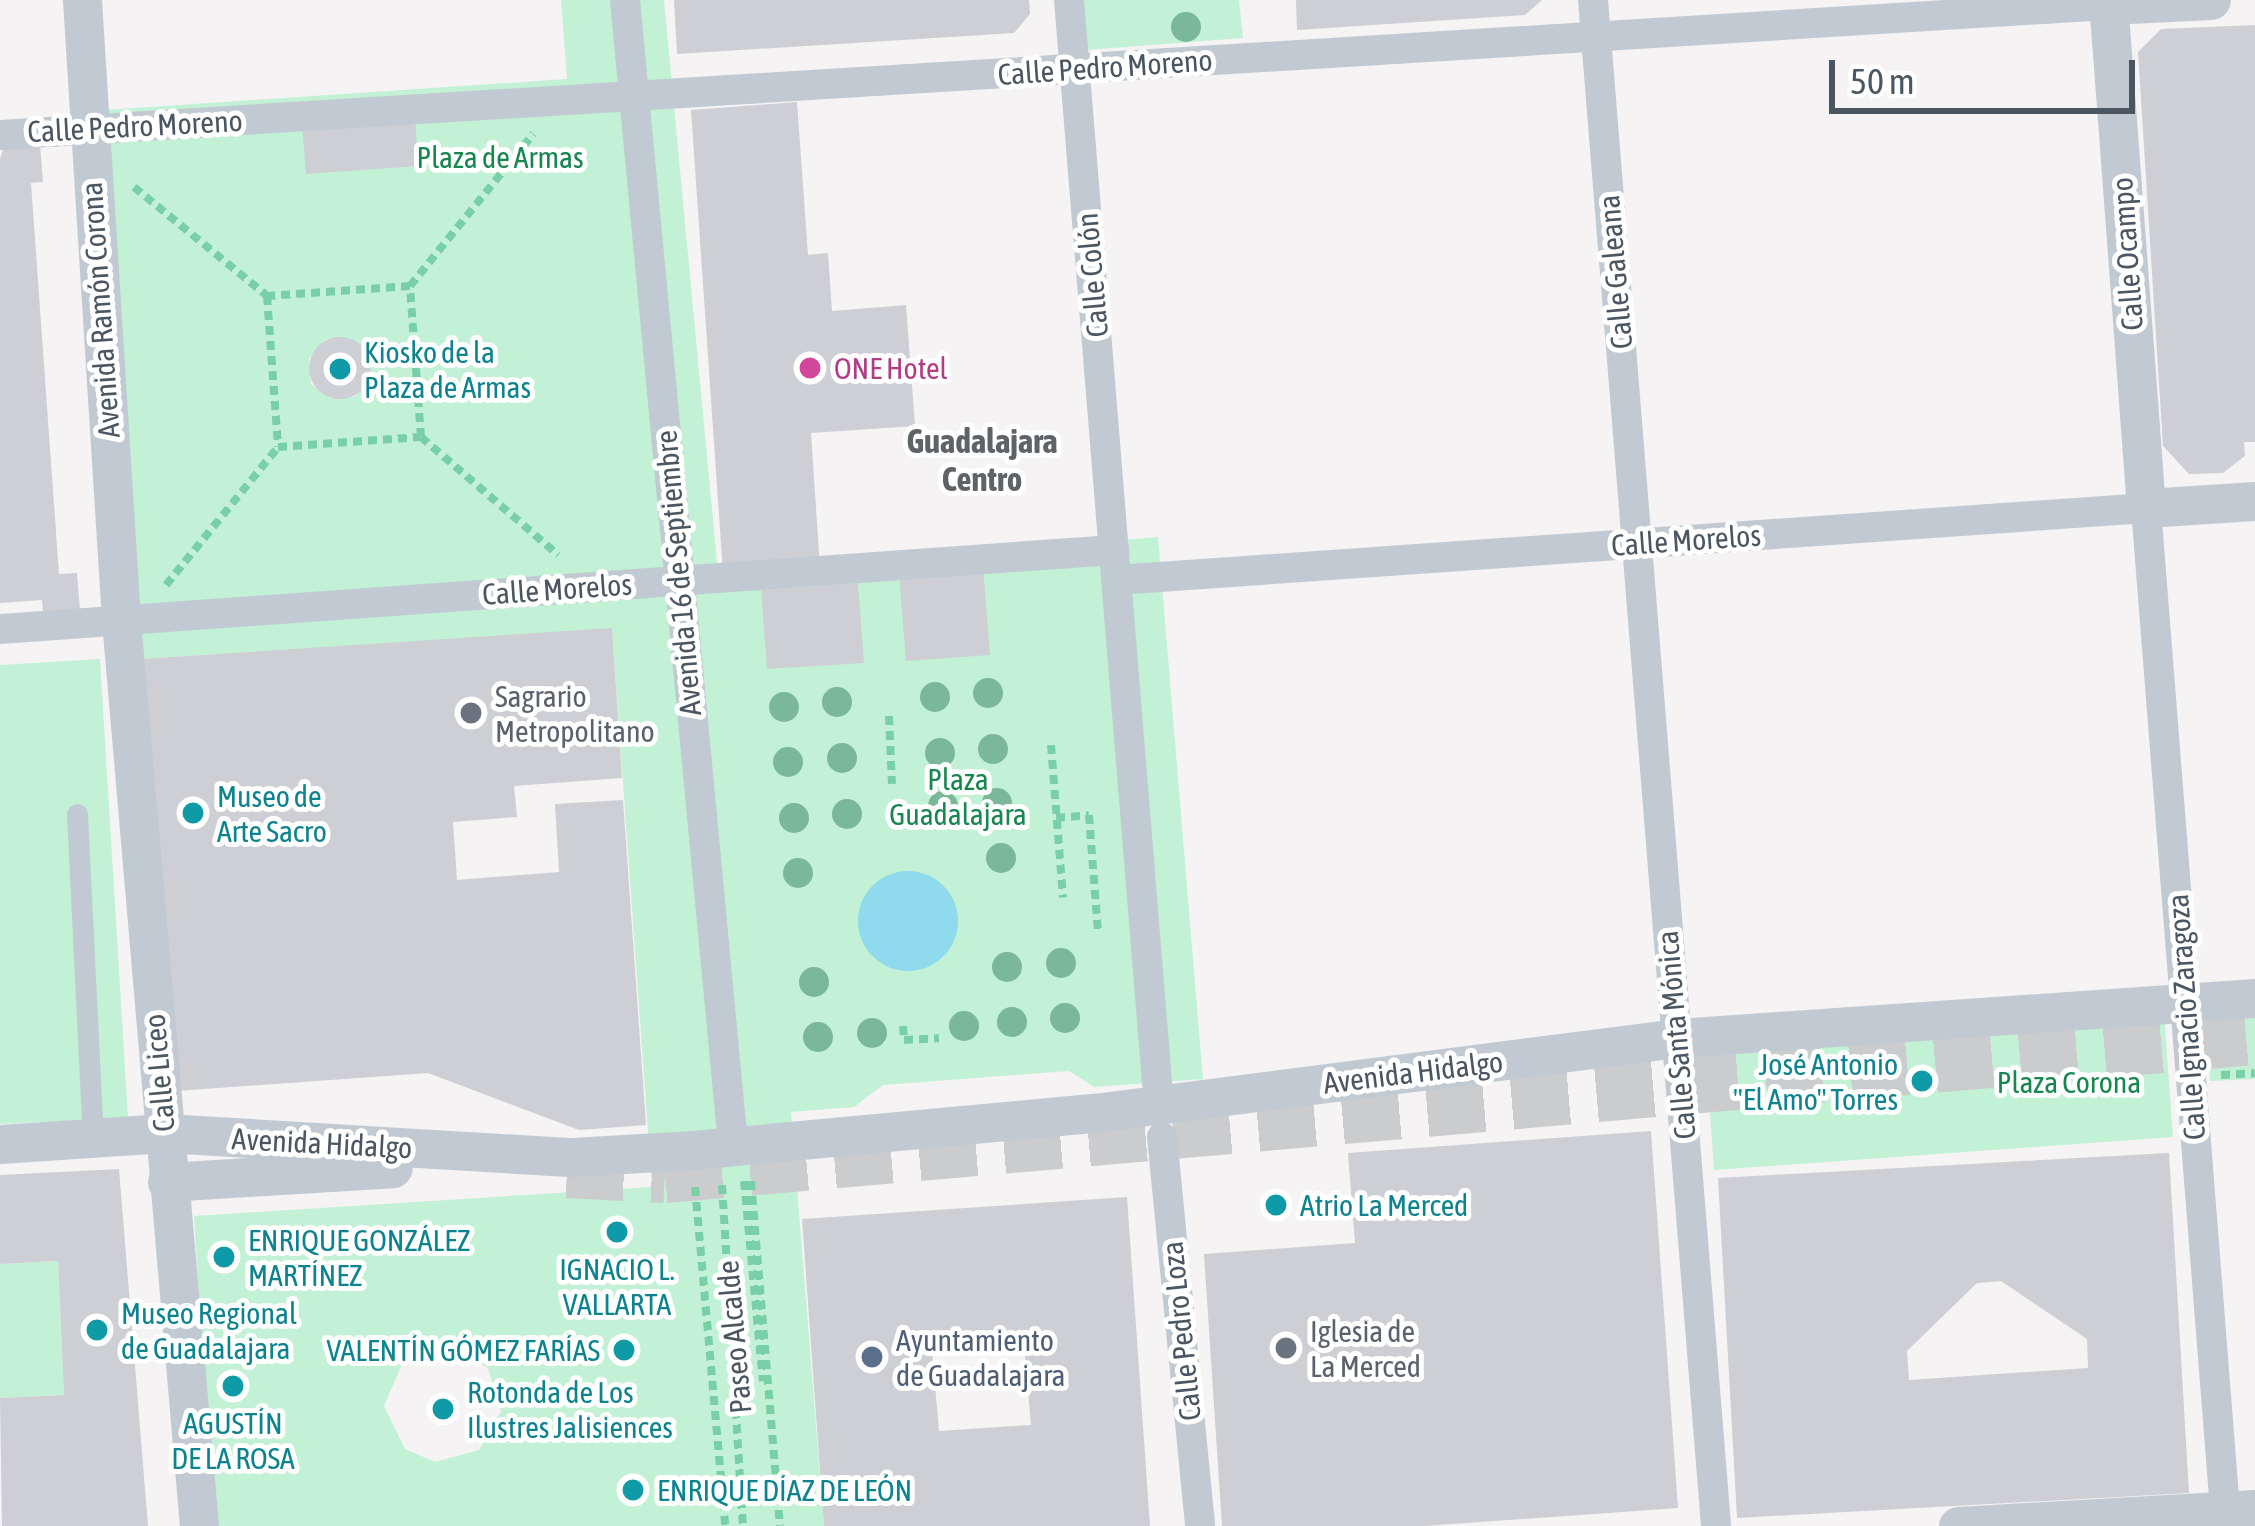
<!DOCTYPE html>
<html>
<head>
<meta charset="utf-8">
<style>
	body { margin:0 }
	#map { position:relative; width:2255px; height:1526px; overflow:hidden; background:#f5f3f3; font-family:"Asap Condensed",sans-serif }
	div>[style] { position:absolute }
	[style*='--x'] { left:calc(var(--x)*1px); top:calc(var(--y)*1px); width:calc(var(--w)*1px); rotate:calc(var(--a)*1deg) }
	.green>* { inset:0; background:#c3f1d5 }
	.water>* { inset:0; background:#90daee }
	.round { border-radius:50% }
	.building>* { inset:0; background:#cdcfd5 }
	.secondary-tunnel>* { height:57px; margin-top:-28.5px; transform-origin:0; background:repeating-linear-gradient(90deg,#caccce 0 57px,transparent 0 85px) }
	.path>* { height:8px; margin-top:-4px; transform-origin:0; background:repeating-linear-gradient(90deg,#7ad0a6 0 9px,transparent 0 15px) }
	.service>* { height:21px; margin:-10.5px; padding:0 10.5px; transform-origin:10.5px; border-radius:10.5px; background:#c1cad2 }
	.pedestrian>* { height:30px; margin:-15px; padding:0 15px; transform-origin:15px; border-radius:15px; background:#c1cad2 }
	.minor>* { height:39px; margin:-19.5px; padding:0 19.5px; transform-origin:19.5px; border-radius:19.5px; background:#c1cad2 }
	.trees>* { width:30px; height:30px; margin:-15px; border-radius:50%; background:#7bb799 }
	.dots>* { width:33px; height:33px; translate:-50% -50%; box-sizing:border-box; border:6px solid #fff; border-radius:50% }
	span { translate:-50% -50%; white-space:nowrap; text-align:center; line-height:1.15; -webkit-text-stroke:10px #fff; paint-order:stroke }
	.street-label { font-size:30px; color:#4a5661 }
	.park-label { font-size:30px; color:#17864f }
	.culture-label { font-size:30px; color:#0d838f }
	.left { translate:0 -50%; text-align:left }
	.right { translate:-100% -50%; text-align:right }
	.hotel-label { font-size:30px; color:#b23c85 }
	.worship-label { font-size:30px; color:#5b616d }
	.service-label { font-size:30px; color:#4e5e75 }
	.neighbourhood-label { font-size:33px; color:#5f6368; font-weight:700 }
	.scale { position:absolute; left:1829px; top:60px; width:306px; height:54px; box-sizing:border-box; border:6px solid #4a5661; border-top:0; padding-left:15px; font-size:36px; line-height:42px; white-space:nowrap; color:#4a5661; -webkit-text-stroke:9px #fff; paint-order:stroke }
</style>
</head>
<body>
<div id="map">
	<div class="green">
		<div style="clip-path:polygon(evenodd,561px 0,664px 0,718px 573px,1158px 537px,1203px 1079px,1094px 1087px,1069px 1071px,883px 1085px,854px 1107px,791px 1112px,824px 1526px,213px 1526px,194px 1216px,652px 1187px,612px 629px,141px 659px,105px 110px,567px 79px,561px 0,349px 338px,369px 353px,371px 380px,354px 397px,330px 398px,311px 384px,309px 358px,326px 339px,349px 338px,561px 0,449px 1347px,488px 1368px,501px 1411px,479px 1450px,435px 1462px,405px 1449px,384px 1406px,403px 1362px,449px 1347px)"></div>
		<div style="clip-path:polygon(1082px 0,1239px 0,1243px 38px,1086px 50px)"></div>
		<div style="clip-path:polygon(100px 659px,128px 1118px,0 1124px,0 665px)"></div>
		<div style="clip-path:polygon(2255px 1006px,2255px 1079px,2210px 1081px,2206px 1009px)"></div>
		<div style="clip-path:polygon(2164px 1013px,2173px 1137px,1714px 1170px,1705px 1045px)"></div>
		<div style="clip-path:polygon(58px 1261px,64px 1395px,0 1398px,0 1264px)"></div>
	</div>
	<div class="water">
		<div class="round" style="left:858px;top:871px;width:100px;height:100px"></div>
	</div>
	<div class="building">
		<div style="clip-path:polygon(674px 0,1029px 0,1030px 14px,1014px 33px,677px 54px)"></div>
		<div style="clip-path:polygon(1296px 0,1542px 0,1525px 15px,1297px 30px)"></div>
		<div style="clip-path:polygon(2255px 25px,2255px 442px,2244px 442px,2245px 456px,2223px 473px,2189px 474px,2163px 446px,2138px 52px,2161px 29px)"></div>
		<div style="clip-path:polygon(797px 102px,808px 255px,828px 253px,832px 311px,906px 305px,915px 426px,811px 433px,820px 567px,723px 573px,691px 110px)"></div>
		<div style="clip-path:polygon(415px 116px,418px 166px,306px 174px,302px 124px)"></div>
		<div style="clip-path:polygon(40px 144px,43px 182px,31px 183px,59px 574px,77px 573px,80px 611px,43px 613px,42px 600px,0 603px,0 159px,4px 147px)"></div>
		<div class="round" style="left:309px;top:337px;width:62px;height:62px"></div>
		<div style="clip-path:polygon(983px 568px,990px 655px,906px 661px,899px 574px)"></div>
		<div style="clip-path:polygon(858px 583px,864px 663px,767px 669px,761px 590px)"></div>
		<div style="clip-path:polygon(612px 628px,622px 778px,514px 786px,517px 817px,453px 822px,457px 880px,559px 872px,555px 804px,623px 800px,646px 1125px,579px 1130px,428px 1073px,176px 1091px,141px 659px)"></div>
		<div style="clip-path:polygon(1651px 1131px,1678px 1508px,1424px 1526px,1222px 1526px,1204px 1254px,1355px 1243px,1348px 1153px)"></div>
		<div style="clip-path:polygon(evenodd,2169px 1153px,2189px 1493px,1737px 1518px,1718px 1178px,2169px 1153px,2001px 1281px,2087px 1339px,2088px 1368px,1909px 1380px,1907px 1351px,1977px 1283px,2001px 1281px)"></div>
		<div style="clip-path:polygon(119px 1169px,148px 1526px,2px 1526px,0 1398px,64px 1395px,58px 1261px,0 1264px,0 1175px)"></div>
		<div style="clip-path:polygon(evenodd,1127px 1197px,1150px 1526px,824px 1526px,802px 1219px,1127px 1197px,1023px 1331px,1031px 1425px,939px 1431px,931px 1338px,1023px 1331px)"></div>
	</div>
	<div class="secondary-tunnel">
		<div style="--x:567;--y:1169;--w:98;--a:2.9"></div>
		<div style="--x:665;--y:1174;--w:1596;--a:-4.96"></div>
	</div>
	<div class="path">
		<div style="--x:134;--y:187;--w:172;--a:39.3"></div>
		<div style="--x:410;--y:286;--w:143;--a:176"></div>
		<div style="--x:267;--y:296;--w:151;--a:85.8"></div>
		<div style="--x:278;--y:447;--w:143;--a:-4"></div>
		<div style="--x:421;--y:437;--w:151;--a:-94.2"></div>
		<div style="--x:410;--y:286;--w:196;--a:-51"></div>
		<div style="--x:421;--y:437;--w:181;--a:40.7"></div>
		<div style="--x:166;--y:585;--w:178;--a:-50.9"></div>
		<div style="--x:889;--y:716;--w:68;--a:87.5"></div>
		<div style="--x:1051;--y:745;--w:153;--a:85.5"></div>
		<div style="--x:1056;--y:818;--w:33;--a:-5"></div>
		<div style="--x:1089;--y:815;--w:117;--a:85.6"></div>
		<div style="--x:903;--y:1026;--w:14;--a:86"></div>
		<div style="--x:904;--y:1040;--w:35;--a:-3"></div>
		<div style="--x:2221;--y:1075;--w:34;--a:-3"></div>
		<div style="--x:744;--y:1181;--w:201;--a:84.6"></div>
		<div style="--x:751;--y:1181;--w:346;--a:85.2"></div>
		<div style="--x:722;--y:1185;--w:342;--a:86.5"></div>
		<div style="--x:695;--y:1187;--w:340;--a:84.9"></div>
	</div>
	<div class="service">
		<div style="--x:77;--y:814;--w:324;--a:87.2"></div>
	</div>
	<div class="pedestrian">
		<div style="--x:625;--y:0;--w:1150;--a:84.61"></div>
		<div style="--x:1069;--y:0;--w:1086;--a:85.35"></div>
		<div style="--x:1593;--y:0;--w:1531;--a:85.39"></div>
		<div style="--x:0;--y:135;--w:2112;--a:-3.53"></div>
		<div style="--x:1117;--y:580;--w:1032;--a:-4"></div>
		<div style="--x:2146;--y:508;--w:1005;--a:85.49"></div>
		<div style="--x:0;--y:629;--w:1117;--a:-4.06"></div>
		<div style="--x:1162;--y:1137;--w:391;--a:84.4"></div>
	</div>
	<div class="minor">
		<div style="--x:82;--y:0;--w:621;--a:86.4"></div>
		<div style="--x:121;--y:620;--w:909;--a:85.08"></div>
		<div style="--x:2108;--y:0;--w:509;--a:85.72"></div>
		<div style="--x:2146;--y:508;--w:109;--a:-3.7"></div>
		<div style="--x:2108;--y:5;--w:103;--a:-2.8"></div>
		<div style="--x:0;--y:1144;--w:165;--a:-3.8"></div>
		<div style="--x:165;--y:1133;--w:408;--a:3.4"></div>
		<div style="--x:572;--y:1157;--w:121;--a:-3.3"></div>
		<div style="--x:693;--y:1150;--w:403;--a:-5.3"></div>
		<div style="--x:1094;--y:1113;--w:588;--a:-7.33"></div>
		<div style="--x:1677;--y:1038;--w:579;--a:-3.96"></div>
		<div style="--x:167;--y:1182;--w:226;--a:-3.5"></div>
		<div style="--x:1958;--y:1526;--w:297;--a:-3.3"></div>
	</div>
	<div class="trees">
		<div style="left:1186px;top:27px"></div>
		<div style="left:988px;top:693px"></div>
		<div style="left:935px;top:697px"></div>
		<div style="left:837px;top:702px"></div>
		<div style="left:784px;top:707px"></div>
		<div style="left:993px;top:749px"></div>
		<div style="left:940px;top:753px"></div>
		<div style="left:842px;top:758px"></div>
		<div style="left:788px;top:762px"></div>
		<div style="left:997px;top:803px"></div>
		<div style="left:943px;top:806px"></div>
		<div style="left:847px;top:814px"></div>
		<div style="left:794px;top:818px"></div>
		<div style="left:1001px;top:858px"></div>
		<div style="left:798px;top:873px"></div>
		<div style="left:1061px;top:963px"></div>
		<div style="left:1007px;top:967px"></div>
		<div style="left:814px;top:982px"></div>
		<div style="left:1065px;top:1018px"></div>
		<div style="left:1012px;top:1022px"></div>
		<div style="left:964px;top:1026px"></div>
		<div style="left:872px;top:1033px"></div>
		<div style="left:818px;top:1037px"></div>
	</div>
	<div class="dots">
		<div style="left:810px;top:368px;background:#d1479c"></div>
		<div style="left:340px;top:369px;background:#0f9aa8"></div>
		<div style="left:471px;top:713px;background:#6b7280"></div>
		<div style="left:193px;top:813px;background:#0f9aa8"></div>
		<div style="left:1922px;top:1081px;background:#0f9aa8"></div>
		<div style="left:1276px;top:1205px;background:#0f9aa8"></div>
		<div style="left:617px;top:1232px;background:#0f9aa8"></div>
		<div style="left:224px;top:1257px;background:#0f9aa8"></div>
		<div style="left:97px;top:1330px;background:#0f9aa8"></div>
		<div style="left:1286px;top:1348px;background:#6b7280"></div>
		<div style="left:624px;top:1350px;background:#0f9aa8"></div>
		<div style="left:872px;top:1357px;background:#5c6f8a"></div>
		<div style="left:233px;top:1386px;background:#0f9aa8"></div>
		<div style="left:443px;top:1409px;background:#0f9aa8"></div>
		<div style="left:633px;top:1490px;background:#0f9aa8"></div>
	</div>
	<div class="street-label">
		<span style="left:1105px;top:67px;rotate:-4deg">Calle Pedro Moreno</span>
		<span style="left:135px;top:126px;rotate:-3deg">Calle Pedro Moreno</span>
		<span style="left:2127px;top:254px;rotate:-94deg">Calle Ocampo</span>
		<span style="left:1615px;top:272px;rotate:-95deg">Calle Galeana</span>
		<span style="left:1092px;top:275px;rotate:-95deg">Calle Colón</span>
		<span style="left:100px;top:310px;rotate:-94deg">Avenida Ramón Corona</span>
		<span style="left:1686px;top:540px;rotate:-4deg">Calle Morelos</span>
		<span style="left:678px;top:573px;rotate:-95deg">Avenida 16 de Septiembre</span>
		<span style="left:557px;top:589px;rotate:-4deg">Calle Morelos</span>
		<span style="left:2186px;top:1017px;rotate:-94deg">Calle Ignacio Zaragoza</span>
		<span style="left:1676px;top:1035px;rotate:-95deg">Calle Santa Mónica</span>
		<span style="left:1413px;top:1072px;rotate:-7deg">Avenida Hidalgo</span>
		<span style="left:159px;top:1073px;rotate:-95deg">Calle Liceo</span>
		<span style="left:322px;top:1143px;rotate:3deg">Avenida Hidalgo</span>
		<span style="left:1181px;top:1331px;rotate:-96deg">Calle Pedro Loza</span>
		<span style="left:734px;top:1337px;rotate:-95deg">Paseo Alcalde</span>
	</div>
	<div class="park-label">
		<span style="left:500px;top:157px">Plaza de Armas</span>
		<span style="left:958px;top:796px">Plaza<br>Guadalajara</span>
		<span style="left:2069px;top:1082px">Plaza Corona</span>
	</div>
	<div class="culture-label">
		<span class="left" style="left:364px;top:369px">Kiosko de la<br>Plaza de Armas</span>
		<span class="left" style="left:217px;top:813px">Museo de<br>Arte Sacro</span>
		<span class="right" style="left:1898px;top:1081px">José Antonio<br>"El Amo" Torres</span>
		<span class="left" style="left:1300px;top:1205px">Atrio La Merced</span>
		<span class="left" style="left:248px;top:1257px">ENRIQUE GONZÁLEZ<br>MARTÍNEZ</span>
		<span style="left:617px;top:1286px">IGNACIO L.<br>VALLARTA</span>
		<span class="left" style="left:121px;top:1330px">Museo Regional<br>de Guadalajara</span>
		<span class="right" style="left:600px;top:1350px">VALENTÍN GÓMEZ FARÍAS</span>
		<span class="left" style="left:467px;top:1409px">Rotonda de Los<br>Ilustres Jalisiences</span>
		<span style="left:233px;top:1440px">AGUSTÍN<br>DE LA ROSA</span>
		<span class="left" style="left:657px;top:1490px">ENRIQUE DÍAZ DE LEÓN</span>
	</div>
	<div class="hotel-label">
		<span class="left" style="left:834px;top:368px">ONE Hotel</span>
	</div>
	<div class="worship-label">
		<span class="left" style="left:495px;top:713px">Sagrario<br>Metropolitano</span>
		<span class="left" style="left:1310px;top:1348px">Iglesia de<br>La Merced</span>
	</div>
	<div class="service-label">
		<span class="left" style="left:896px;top:1357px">Ayuntamiento<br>de Guadalajara</span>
	</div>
	<div class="neighbourhood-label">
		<span style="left:982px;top:461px">Guadalajara<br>Centro</span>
	</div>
	<div class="scale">50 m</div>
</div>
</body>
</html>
